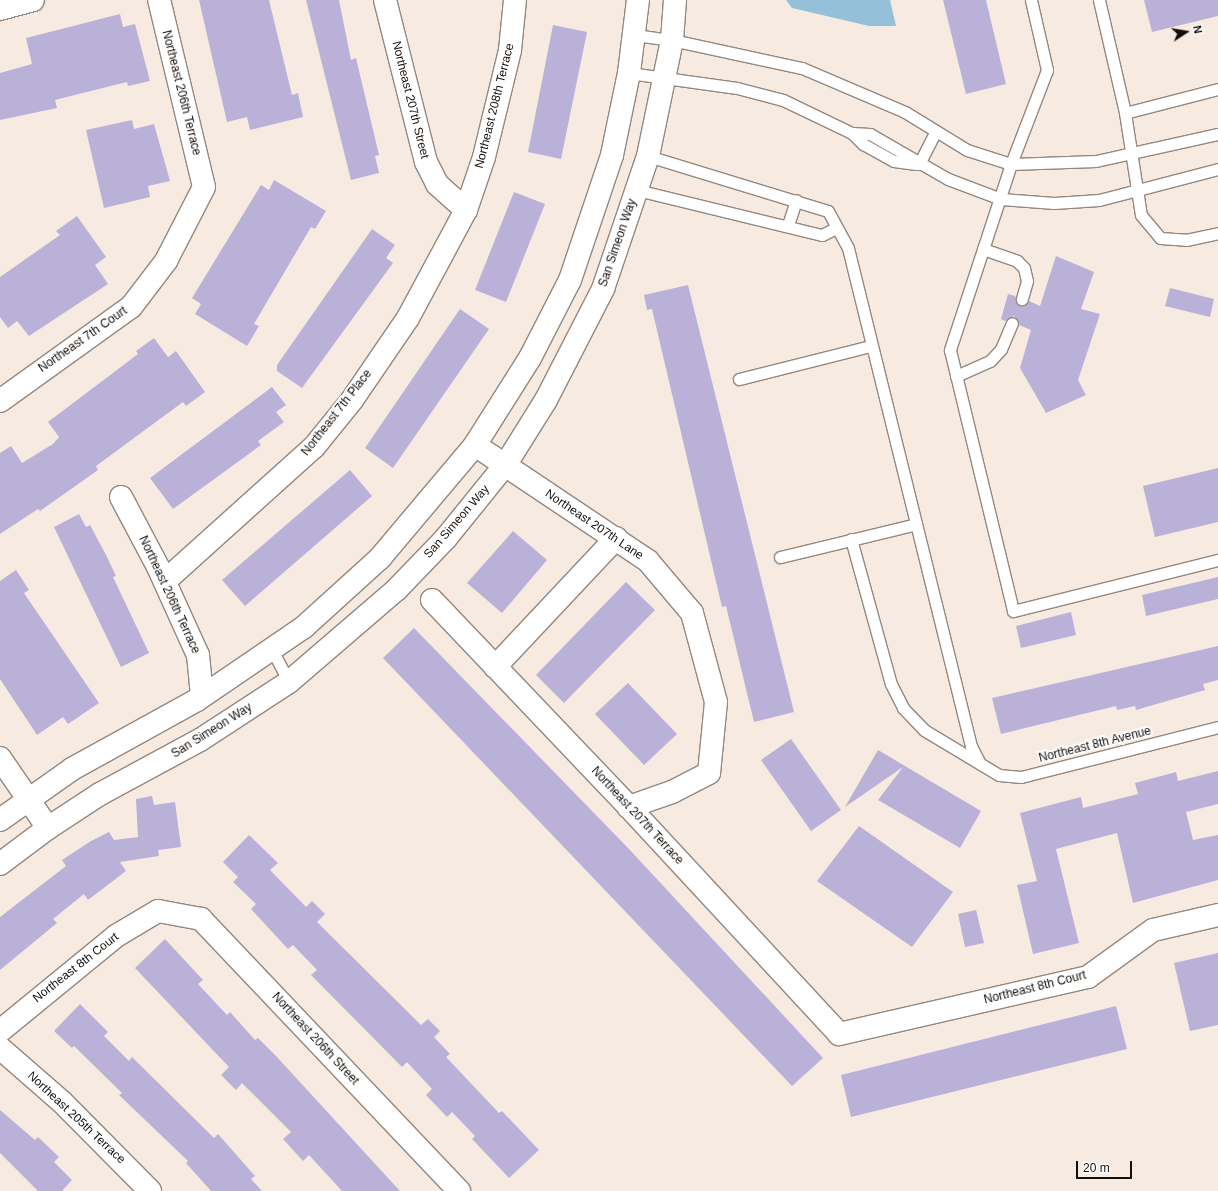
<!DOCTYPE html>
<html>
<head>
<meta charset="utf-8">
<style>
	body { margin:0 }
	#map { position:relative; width:1218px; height:1191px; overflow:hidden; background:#f7ebe1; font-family:Arial,sans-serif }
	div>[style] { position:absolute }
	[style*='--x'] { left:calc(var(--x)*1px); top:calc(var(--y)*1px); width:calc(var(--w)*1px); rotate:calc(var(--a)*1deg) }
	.water>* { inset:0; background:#95c0d9 }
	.building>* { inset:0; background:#bab1d9 }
	.roads { filter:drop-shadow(1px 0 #93887f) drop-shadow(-1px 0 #93887f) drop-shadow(0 1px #93887f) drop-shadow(0 -1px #93887f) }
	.lane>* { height:11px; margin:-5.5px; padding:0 5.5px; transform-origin:5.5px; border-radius:5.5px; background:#fff }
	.street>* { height:22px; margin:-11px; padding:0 11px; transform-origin:11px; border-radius:11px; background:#fff }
	.secondary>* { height:22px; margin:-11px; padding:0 11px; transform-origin:11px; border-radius:11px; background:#fff }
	span { translate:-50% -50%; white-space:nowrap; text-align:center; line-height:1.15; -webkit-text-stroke:4px #fff; paint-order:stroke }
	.street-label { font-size:12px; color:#120e0b }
	.north { position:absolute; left:1166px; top:12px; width:40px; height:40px; -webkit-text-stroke:3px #fff; paint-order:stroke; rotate:78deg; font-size:11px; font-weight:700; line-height:16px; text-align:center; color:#120e0b }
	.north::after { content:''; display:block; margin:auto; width:14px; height:18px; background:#120e0b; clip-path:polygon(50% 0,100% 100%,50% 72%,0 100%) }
	.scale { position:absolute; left:1076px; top:1161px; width:56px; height:18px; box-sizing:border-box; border:2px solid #120e0b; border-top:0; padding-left:5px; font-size:12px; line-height:14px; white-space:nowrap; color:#120e0b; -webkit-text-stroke:3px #fff; paint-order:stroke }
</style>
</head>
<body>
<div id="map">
	<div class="water">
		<div style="clip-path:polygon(786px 0,890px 0,896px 26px,869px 26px,792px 8px)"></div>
	</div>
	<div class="building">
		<div style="clip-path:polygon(199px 0,269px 0,292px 95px,298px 93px,303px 117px,250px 130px,247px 117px,227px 122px)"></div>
		<div style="clip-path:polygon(306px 0,339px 0,351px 60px,356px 58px,379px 155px,375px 156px,379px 173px,351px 180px)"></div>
		<div style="clip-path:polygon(943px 0,986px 0,1006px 84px,966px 94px)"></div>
		<div style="clip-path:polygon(1144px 0,1218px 0,1218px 16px,1152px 32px)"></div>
		<div style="clip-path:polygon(120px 14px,123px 27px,135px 24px,150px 81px,128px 86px,127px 82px,55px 100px,57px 108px,0 120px,0 73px,32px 64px,26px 38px)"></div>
		<div style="clip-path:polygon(553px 25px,587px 32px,561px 159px,528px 152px)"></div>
		<div style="clip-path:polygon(132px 120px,134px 129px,154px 124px,170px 181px,148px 186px,150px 197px,104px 208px,86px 130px)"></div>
		<div style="clip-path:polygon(274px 180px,326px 211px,315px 229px,311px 227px,254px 324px,259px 326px,247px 346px,195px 314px,201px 304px,192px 298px,261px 185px,269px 190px)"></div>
		<div style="clip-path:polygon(514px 192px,545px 204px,506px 302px,475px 290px)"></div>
		<div style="clip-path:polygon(77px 216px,106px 257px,95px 265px,108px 284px,29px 336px,17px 321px,8px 328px,0 317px,0 277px,60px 235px,56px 231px)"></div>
		<div style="clip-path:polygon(372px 229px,395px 245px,386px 258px,393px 263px,302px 388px,277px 371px,277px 365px)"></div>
		<div style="clip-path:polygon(1056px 256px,1094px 272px,1081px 309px,1100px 314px,1078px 380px,1086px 395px,1046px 413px,1020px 368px,1031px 330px,1019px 325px,1014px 316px,1005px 321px,1001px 319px,1008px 294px,1015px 296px,1020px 306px,1029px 301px,1040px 306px)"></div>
		<div style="clip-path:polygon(688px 285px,794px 712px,754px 722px,726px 606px,722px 607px,652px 309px,647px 310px,644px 295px)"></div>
		<div style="clip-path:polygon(1170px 288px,1214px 299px,1210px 317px,1165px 306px)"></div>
		<div style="clip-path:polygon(460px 309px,489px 329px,393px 468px,365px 448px)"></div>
		<div style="clip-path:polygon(154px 338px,168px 357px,176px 351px,205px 392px,186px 406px,183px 402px,96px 466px,98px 470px,40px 511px,38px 509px,0 534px,0 453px,11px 446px,22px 463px,53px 444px,59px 437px,48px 422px,138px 354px,136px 351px)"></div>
		<div style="clip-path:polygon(272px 387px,286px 405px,276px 412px,284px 422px,258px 441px,261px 445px,173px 509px,150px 478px)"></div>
		<div style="clip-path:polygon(1218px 468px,1218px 522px,1155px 537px,1143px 486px)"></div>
		<div style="clip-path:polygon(350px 470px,372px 496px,245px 606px,222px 580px)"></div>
		<div style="clip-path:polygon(79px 514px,86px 527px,90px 525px,106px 555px,116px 576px,113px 577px,149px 653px,121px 667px,54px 527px)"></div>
		<div style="clip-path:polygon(513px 531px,547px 560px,502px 613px,467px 583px)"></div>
		<div style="clip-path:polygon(16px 570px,29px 590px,24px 593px,99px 703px,68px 724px,63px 717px,37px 735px,0 679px,0 581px)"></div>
		<div style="clip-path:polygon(1218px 577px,1218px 599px,1146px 616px,1142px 595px)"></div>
		<div style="clip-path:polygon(626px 582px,655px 610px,564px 703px,536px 675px)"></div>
		<div style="clip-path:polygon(1071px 612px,1076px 635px,1021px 648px,1016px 626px)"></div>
		<div style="clip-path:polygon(414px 628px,629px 849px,823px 1058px,792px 1086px,383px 658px)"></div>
		<div style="clip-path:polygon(1218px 646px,1218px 680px,1203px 684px,1205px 690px,1136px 710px,1135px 706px,1117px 710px,1116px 706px,1001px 734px,992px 698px)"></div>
		<div style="clip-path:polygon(628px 683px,677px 734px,644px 765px,595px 714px)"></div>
		<div style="clip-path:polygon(791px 739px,841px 810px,811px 831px,761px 760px)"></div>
		<div style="clip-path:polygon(878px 750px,981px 811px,960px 848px,878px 800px,903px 767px,845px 807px)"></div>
		<div style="clip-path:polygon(1218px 771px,1218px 804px,1186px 812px,1193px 840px,1218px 835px,1218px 880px,1133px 903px,1117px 833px,1056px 849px,1079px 943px,1033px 954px,1017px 885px,1037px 881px,1020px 813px,1081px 797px,1083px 808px,1138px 794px,1135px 783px,1176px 772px,1178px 781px)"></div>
		<div style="clip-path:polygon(152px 796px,154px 805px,175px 802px,181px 847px,158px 850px,159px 856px,120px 862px,126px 871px,88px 900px,84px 894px,53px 919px,57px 923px,0 970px,0 917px,66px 866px,62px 860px,91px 841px,109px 832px,114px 840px,138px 837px,136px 799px)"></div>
		<div style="clip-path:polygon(859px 826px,953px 892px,912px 947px,817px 881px)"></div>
		<div style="clip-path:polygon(249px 835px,278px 863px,270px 870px,306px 907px,312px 901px,325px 914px,317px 922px,421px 1025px,428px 1019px,440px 1031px,434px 1037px,450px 1054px,446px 1057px,499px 1113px,502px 1111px,539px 1150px,509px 1178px,472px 1139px,475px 1136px,452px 1112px,447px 1117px,426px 1095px,432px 1089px,407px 1062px,402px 1067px,311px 975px,317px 970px,293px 945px,288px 949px,251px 909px,256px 904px,233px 882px,238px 877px,223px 862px)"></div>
		<div style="clip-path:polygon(976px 910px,984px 943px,965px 947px,958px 914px)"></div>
		<div style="clip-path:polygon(165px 939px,203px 980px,198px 984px,227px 1015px,230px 1012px,255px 1040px,258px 1038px,276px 1056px,400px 1191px,342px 1191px,309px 1155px,303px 1161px,283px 1139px,291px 1132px,242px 1083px,236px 1090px,221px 1075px,229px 1067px,135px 968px)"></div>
		<div style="clip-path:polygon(1218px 953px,1218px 1025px,1190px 1031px,1174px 963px)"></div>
		<div style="clip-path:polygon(80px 1004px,108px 1032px,104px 1036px,129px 1061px,132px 1057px,214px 1138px,218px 1134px,255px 1176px,251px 1179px,262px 1191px,211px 1191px,186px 1163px,188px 1161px,119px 1095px,122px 1093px,74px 1046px,72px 1048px,54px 1031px)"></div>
		<div style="clip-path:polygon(1116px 1006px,1127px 1049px,851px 1117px,841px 1075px)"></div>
		<div style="clip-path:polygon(0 1110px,35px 1140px,38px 1137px,59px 1157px,54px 1162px,72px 1180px,62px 1191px,38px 1191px,0 1153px)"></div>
	</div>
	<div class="roads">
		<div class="lane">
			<div style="--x:1031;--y:0;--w:72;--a:77.1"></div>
			<div style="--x:1047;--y:70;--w:101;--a:111"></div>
			<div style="--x:1011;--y:164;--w:196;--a:108.2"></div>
			<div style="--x:950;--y:350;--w:268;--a:76.4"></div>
			<div style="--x:1013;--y:611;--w:211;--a:-14"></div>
			<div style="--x:1099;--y:0;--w:116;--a:77"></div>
			<div style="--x:1125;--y:113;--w:103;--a:81.1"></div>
			<div style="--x:1141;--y:215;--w:30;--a:50"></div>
			<div style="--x:1160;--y:238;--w:26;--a:4"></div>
			<div style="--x:1186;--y:240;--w:33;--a:-12"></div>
			<div style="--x:635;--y:35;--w:37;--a:8"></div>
			<div style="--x:672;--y:40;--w:133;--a:12.2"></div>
			<div style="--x:802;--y:68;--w:112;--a:23.1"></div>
			<div style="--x:905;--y:112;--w:73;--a:31.5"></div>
			<div style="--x:967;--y:150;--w:46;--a:17.7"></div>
			<div style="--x:1011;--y:164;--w:85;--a:-2"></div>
			<div style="--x:1096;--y:161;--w:125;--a:-12.5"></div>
			<div style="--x:629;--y:73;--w:109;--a:7.9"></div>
			<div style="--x:737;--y:88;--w:48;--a:14.6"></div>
			<div style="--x:783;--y:100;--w:76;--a:25.6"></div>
			<div style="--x:852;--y:133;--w:16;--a:45"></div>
			<div style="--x:863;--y:144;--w:35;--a:29"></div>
			<div style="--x:894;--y:161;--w:22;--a:8"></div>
			<div style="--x:1125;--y:113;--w:96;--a:-14.5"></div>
			<div style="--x:852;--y:133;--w:18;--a:3"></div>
			<div style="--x:870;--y:134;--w:90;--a:30"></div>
			<div style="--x:948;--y:179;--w:57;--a:20.7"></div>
			<div style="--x:1001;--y:199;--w:53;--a:4.3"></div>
			<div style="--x:1054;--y:203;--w:45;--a:-3.8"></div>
			<div style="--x:1099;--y:200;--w:123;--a:-14.6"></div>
			<div style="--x:648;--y:156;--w:188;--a:17"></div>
			<div style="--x:828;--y:211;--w:42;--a:61.6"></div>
			<div style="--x:848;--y:248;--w:513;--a:76.13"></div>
			<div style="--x:971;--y:746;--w:20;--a:63"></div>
			<div style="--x:919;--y:164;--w:37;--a:-63"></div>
			<div style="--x:637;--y:190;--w:190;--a:13.7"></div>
			<div style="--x:822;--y:235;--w:16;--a:-27"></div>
			<div style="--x:788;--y:225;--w:26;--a:-72"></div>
			<div style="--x:983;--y:249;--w:36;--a:19"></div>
			<div style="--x:1017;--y:261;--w:10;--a:45"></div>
			<div style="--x:1024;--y:268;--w:13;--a:77"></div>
			<div style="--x:1027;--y:281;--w:19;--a:106"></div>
			<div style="--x:956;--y:376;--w:37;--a:-24"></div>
			<div style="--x:990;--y:361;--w:16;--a:-47"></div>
			<div style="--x:1001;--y:349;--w:28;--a:-67"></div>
			<div style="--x:739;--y:379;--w:135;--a:-14.1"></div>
			<div style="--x:851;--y:539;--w:150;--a:74.6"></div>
			<div style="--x:891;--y:684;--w:27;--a:63"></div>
			<div style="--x:903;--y:708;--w:30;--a:46"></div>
			<div style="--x:924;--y:730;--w:87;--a:31"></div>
			<div style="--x:999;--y:775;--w:22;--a:5"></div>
			<div style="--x:1021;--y:777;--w:203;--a:-14.2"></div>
			<div style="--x:780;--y:557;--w:140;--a:-13.6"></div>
			<div style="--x:272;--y:650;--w:36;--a:62"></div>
		</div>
		<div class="street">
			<div style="--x:385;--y:0;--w:167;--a:75.8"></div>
			<div style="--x:426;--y:162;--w:25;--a:63"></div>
			<div style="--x:437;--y:184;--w:39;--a:42"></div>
			<div style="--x:0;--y:9;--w:34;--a:-15"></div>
			<div style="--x:0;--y:401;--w:161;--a:-35.7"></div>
			<div style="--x:131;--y:307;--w:58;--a:-52.7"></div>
			<div style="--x:166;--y:261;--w:83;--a:-62.8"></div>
			<div style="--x:204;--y:187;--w:192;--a:-103.5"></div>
			<div style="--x:475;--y:445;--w:208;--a:33.8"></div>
			<div style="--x:648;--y:561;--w:68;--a:49.8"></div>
			<div style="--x:692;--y:613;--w:92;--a:74.9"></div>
			<div style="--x:716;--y:702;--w:71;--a:95.6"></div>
			<div style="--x:709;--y:773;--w:42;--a:152.8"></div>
			<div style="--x:672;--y:792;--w:46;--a:160.8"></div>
			<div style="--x:121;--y:497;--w:79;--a:62.1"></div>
			<div style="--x:158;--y:567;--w:97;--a:65.6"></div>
			<div style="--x:198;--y:655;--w:41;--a:84.4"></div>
			<div style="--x:165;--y:581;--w:200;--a:-42"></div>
			<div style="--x:314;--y:447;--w:60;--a:-51"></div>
			<div style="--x:352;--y:400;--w:99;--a:-55.7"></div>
			<div style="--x:408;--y:318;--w:123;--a:-61.8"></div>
			<div style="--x:466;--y:210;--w:56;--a:-71.2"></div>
			<div style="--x:484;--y:157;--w:110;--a:-76.3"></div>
			<div style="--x:510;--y:50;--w:50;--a:-84.3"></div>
			<div style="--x:432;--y:600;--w:286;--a:46.4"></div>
			<div style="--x:629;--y:807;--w:309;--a:47.2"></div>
			<div style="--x:839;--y:1034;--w:255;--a:-12.9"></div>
			<div style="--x:1088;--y:977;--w:80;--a:-35.9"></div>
			<div style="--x:1153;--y:930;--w:67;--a:-13"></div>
			<div style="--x:495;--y:667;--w:177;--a:-46.8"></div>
			<div style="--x:0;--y:758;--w:85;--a:55.6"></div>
			<div style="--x:0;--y:1031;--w:150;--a:-39.3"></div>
			<div style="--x:116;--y:936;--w:49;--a:-30.8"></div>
			<div style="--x:158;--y:911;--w:44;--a:10.5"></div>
			<div style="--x:201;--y:919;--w:375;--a:46.5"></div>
			<div style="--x:0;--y:1048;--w:82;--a:41.1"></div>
			<div style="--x:62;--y:1102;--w:125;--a:45.3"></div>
		</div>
		<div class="secondary">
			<div style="--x:0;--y:820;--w:88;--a:-35.3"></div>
			<div style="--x:72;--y:769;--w:143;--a:-28.9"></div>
			<div style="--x:197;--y:700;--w:130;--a:-34.3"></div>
			<div style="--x:304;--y:627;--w:103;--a:-42.2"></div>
			<div style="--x:380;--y:558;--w:148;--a:-49.9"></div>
			<div style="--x:475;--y:445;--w:103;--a:-57.7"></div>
			<div style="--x:530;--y:358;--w:88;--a:-62.9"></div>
			<div style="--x:570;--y:280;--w:132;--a:-71.4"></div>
			<div style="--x:612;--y:155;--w:84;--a:-78.3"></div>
			<div style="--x:629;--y:73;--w:74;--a:-83"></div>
			<div style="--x:0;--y:864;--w:60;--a:-36.9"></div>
			<div style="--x:48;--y:828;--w:62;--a:-33.2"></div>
			<div style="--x:100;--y:794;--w:114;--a:-28.4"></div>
			<div style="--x:200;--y:740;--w:106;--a:-33.1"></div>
			<div style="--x:289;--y:682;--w:143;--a:-40.7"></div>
			<div style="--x:397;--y:589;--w:71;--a:-46.1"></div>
			<div style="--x:446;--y:538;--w:95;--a:-51"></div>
			<div style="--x:506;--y:464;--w:75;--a:-58"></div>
			<div style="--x:546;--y:400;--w:125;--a:-62.8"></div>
			<div style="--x:603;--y:289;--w:140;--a:-71.3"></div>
			<div style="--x:648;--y:156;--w:118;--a:-78.3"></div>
			<div style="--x:672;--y:40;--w:40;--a:-85.7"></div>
		</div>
	</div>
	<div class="street-label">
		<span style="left:181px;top:93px;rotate:76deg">Northeast 206th Terrace</span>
		<span style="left:410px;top:100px;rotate:76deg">Northeast 207th Street</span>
		<span style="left:495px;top:106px;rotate:-76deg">Northeast 208th Terrace</span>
		<span style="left:618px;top:243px;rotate:-71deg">San Simeon Way</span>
		<span style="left:83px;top:340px;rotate:-35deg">Northeast 7th Court</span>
		<span style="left:337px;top:413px;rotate:-52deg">Northeast 7th Place</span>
		<span style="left:457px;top:522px;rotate:-49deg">San Simeon Way</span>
		<span style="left:594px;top:525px;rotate:34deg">Northeast 207th Lane</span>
		<span style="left:169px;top:595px;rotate:65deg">Northeast 206th Terrace</span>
		<span style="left:212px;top:731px;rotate:-32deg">San Simeon Way</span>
		<span style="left:1095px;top:745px;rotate:-14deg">Northeast 8th Avenue</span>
		<span style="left:637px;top:816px;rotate:47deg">Northeast 207th Terrace</span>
		<span style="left:76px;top:968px;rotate:-38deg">Northeast 8th Court</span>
		<span style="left:1035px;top:988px;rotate:-14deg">Northeast 8th Court</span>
		<span style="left:315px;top:1039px;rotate:47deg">Northeast 206th Street</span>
		<span style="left:76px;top:1118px;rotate:43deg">Northeast 205th Terrace</span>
	</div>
	<div class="north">N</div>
	<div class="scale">20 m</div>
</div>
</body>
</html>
